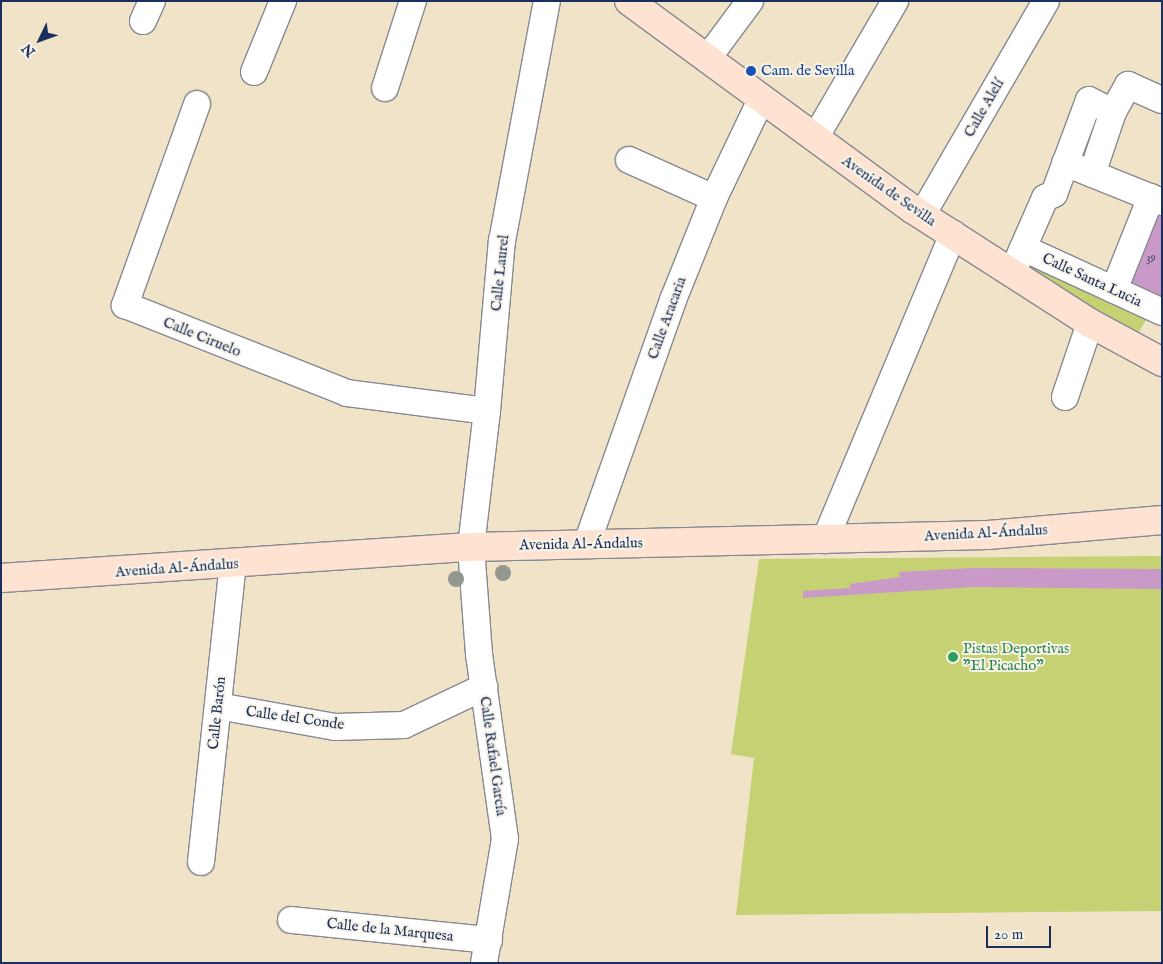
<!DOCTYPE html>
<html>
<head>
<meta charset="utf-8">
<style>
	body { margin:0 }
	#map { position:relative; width:1163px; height:964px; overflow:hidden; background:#f1e3c7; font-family:"IM FELL English",serif }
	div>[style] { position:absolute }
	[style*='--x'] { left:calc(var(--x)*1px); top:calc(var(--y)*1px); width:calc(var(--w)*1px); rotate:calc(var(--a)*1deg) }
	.green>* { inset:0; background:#c5d172 }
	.building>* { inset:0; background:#c99ac7 }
	.roads { filter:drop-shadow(1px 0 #868992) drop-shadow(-1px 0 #868992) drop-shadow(0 1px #868992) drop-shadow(0 -1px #868992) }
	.street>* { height:26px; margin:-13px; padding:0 13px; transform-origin:13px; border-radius:13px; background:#fff }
	.secondary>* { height:28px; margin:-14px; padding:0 14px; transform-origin:14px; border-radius:14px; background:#fee3d2 }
	.trees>* { width:16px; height:16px; margin:-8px; border-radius:50%; background:#939790 }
	.dots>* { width:14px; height:14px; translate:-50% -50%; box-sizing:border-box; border:2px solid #f7f3e8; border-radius:50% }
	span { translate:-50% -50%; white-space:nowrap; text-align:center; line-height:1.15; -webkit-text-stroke:4px #f7f3e8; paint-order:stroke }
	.number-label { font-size:12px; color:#464a78 }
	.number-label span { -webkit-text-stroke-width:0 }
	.transit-label { font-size:15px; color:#164399 }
	.left { translate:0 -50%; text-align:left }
	.street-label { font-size:15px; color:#1b2f5e }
	.leisure-label { font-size:15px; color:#27864d }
	.frame { position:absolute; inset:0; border:2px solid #1b2f5e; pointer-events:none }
	.north { position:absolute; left:15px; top:15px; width:50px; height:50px; -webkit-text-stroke:4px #f7f3e8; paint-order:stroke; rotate:228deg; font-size:14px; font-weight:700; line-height:20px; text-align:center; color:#1b2f5e }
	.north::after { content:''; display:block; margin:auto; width:18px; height:22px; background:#1b2f5e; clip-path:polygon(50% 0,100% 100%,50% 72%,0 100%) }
	.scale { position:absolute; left:986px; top:926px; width:65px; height:22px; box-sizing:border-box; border:2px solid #1b2f5e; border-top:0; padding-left:6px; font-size:15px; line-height:18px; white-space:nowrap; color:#1b2f5e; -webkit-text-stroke:4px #f7f3e8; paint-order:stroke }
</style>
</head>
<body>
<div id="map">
	<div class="green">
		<div style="clip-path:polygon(1030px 257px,1162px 315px,1162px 327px,1146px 320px,1139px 332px,1105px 318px,1026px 266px)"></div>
		<div style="clip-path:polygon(1162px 556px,1162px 911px,736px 915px,754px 758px,731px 754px,759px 559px)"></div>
	</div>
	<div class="building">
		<div style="clip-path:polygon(1160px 208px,1162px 209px,1162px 301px,1127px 287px)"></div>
		<div style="clip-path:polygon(973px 568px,1162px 569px,1162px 589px,974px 587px,803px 598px,803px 591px,850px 588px,850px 584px,900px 577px,899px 572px)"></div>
	</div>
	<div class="roads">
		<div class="street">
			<div style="--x:143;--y:21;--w:22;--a:-66"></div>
			<div style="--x:707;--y:59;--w:72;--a:-53.4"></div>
			<div style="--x:254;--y:72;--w:77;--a:-67.8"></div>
			<div style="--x:385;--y:88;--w:91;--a:-72.2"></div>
			<div style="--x:197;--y:104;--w:214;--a:109.7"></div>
			<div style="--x:125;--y:305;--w:239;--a:21.6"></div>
			<div style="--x:347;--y:393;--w:141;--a:7.3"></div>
			<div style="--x:815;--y:138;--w:159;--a:-59.7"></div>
			<div style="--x:629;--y:160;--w:93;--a:24.1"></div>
			<div style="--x:1065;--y:163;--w:105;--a:21.9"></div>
			<div style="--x:1092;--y:174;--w:65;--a:-71.3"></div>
			<div style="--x:922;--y:215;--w:247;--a:-59.9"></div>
			<div style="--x:1023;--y:248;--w:153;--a:24.7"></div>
			<div style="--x:1012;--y:273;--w:82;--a:-66.3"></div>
			<div style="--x:1045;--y:198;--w:10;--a:-24"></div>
			<div style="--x:1054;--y:194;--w:100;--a:-69.6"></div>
			<div style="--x:1089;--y:100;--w:27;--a:27"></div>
			<div style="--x:1113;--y:112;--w:31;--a:-61"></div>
			<div style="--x:1128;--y:85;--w:37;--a:24"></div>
			<div style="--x:1114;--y:290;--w:100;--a:-68.3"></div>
			<div style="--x:1065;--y:397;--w:78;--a:-71.3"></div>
			<div style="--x:825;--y:540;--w:332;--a:-67.3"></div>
			<div style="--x:587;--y:543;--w:258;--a:-70.5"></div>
			<div style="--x:673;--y:300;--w:110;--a:-68.1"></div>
			<div style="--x:714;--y:198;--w:111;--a:-64.4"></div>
			<div style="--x:218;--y:706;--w:119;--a:10.2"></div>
			<div style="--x:335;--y:727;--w:69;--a:-1.7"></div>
			<div style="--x:404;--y:725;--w:89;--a:-25.4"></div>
			<div style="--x:201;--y:862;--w:300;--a:-83.9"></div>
			<div style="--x:291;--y:920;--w:199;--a:5.8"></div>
			<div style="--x:484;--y:963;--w:126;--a:-80.4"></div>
			<div style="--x:505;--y:839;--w:187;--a:-98"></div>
			<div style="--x:479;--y:654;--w:107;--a:-94.3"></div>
			<div style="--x:471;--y:547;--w:137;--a:-83.3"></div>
			<div style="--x:487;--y:411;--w:171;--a:-85"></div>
			<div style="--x:502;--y:241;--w:244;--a:-79.4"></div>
		</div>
		<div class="secondary">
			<div style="--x:629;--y:1;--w:353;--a:36.3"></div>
			<div style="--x:914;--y:210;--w:209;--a:32.7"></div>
			<div style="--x:1090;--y:323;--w:82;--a:28.4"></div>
			<div style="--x:1;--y:578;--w:471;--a:-3.8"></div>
			<div style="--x:471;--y:547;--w:517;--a:-1.33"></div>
			<div style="--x:988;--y:535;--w:175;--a:-4.9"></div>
		</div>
	</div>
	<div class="trees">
		<div style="left:503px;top:573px"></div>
		<div style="left:456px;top:579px"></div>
	</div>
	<div class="dots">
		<div style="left:751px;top:71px;background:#1a4fb4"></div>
		<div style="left:953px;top:657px;background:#2e9e5b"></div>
	</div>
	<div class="number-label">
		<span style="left:1151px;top:258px">39</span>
	</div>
	<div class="transit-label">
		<span class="left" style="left:761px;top:71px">Cam. de Sevilla</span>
	</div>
	<div class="street-label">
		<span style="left:984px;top:108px;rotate:-60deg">Calle Alelí</span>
		<span style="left:889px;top:191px;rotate:35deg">Avenida de Sevilla</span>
		<span style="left:500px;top:273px;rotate:-84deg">Calle Laurel</span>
		<span style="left:1092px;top:280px;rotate:25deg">Calle Santa Lucia</span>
		<span style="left:667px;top:318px;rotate:-70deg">Calle Aracaria</span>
		<span style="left:202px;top:337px;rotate:22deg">Calle Ciruelo</span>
		<span style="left:986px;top:533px;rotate:-3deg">Avenida Al-Ándalus</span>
		<span style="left:581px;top:544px;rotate:-1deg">Avenida Al-Ándalus</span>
		<span style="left:177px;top:568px;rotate:-4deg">Avenida Al-Ándalus</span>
		<span style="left:217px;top:713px;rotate:-84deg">Calle Barón</span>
		<span style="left:295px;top:718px;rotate:8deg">Calle del Conde</span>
		<span style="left:493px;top:756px;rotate:82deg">Calle Rafael García</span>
		<span style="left:390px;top:930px;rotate:6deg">Calle de la Marquesa</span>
	</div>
	<div class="leisure-label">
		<span class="left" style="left:963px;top:657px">Pistas Deportivas<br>"El Picacho"</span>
	</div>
	<div class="frame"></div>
	<div class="north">N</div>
	<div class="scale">20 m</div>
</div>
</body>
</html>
